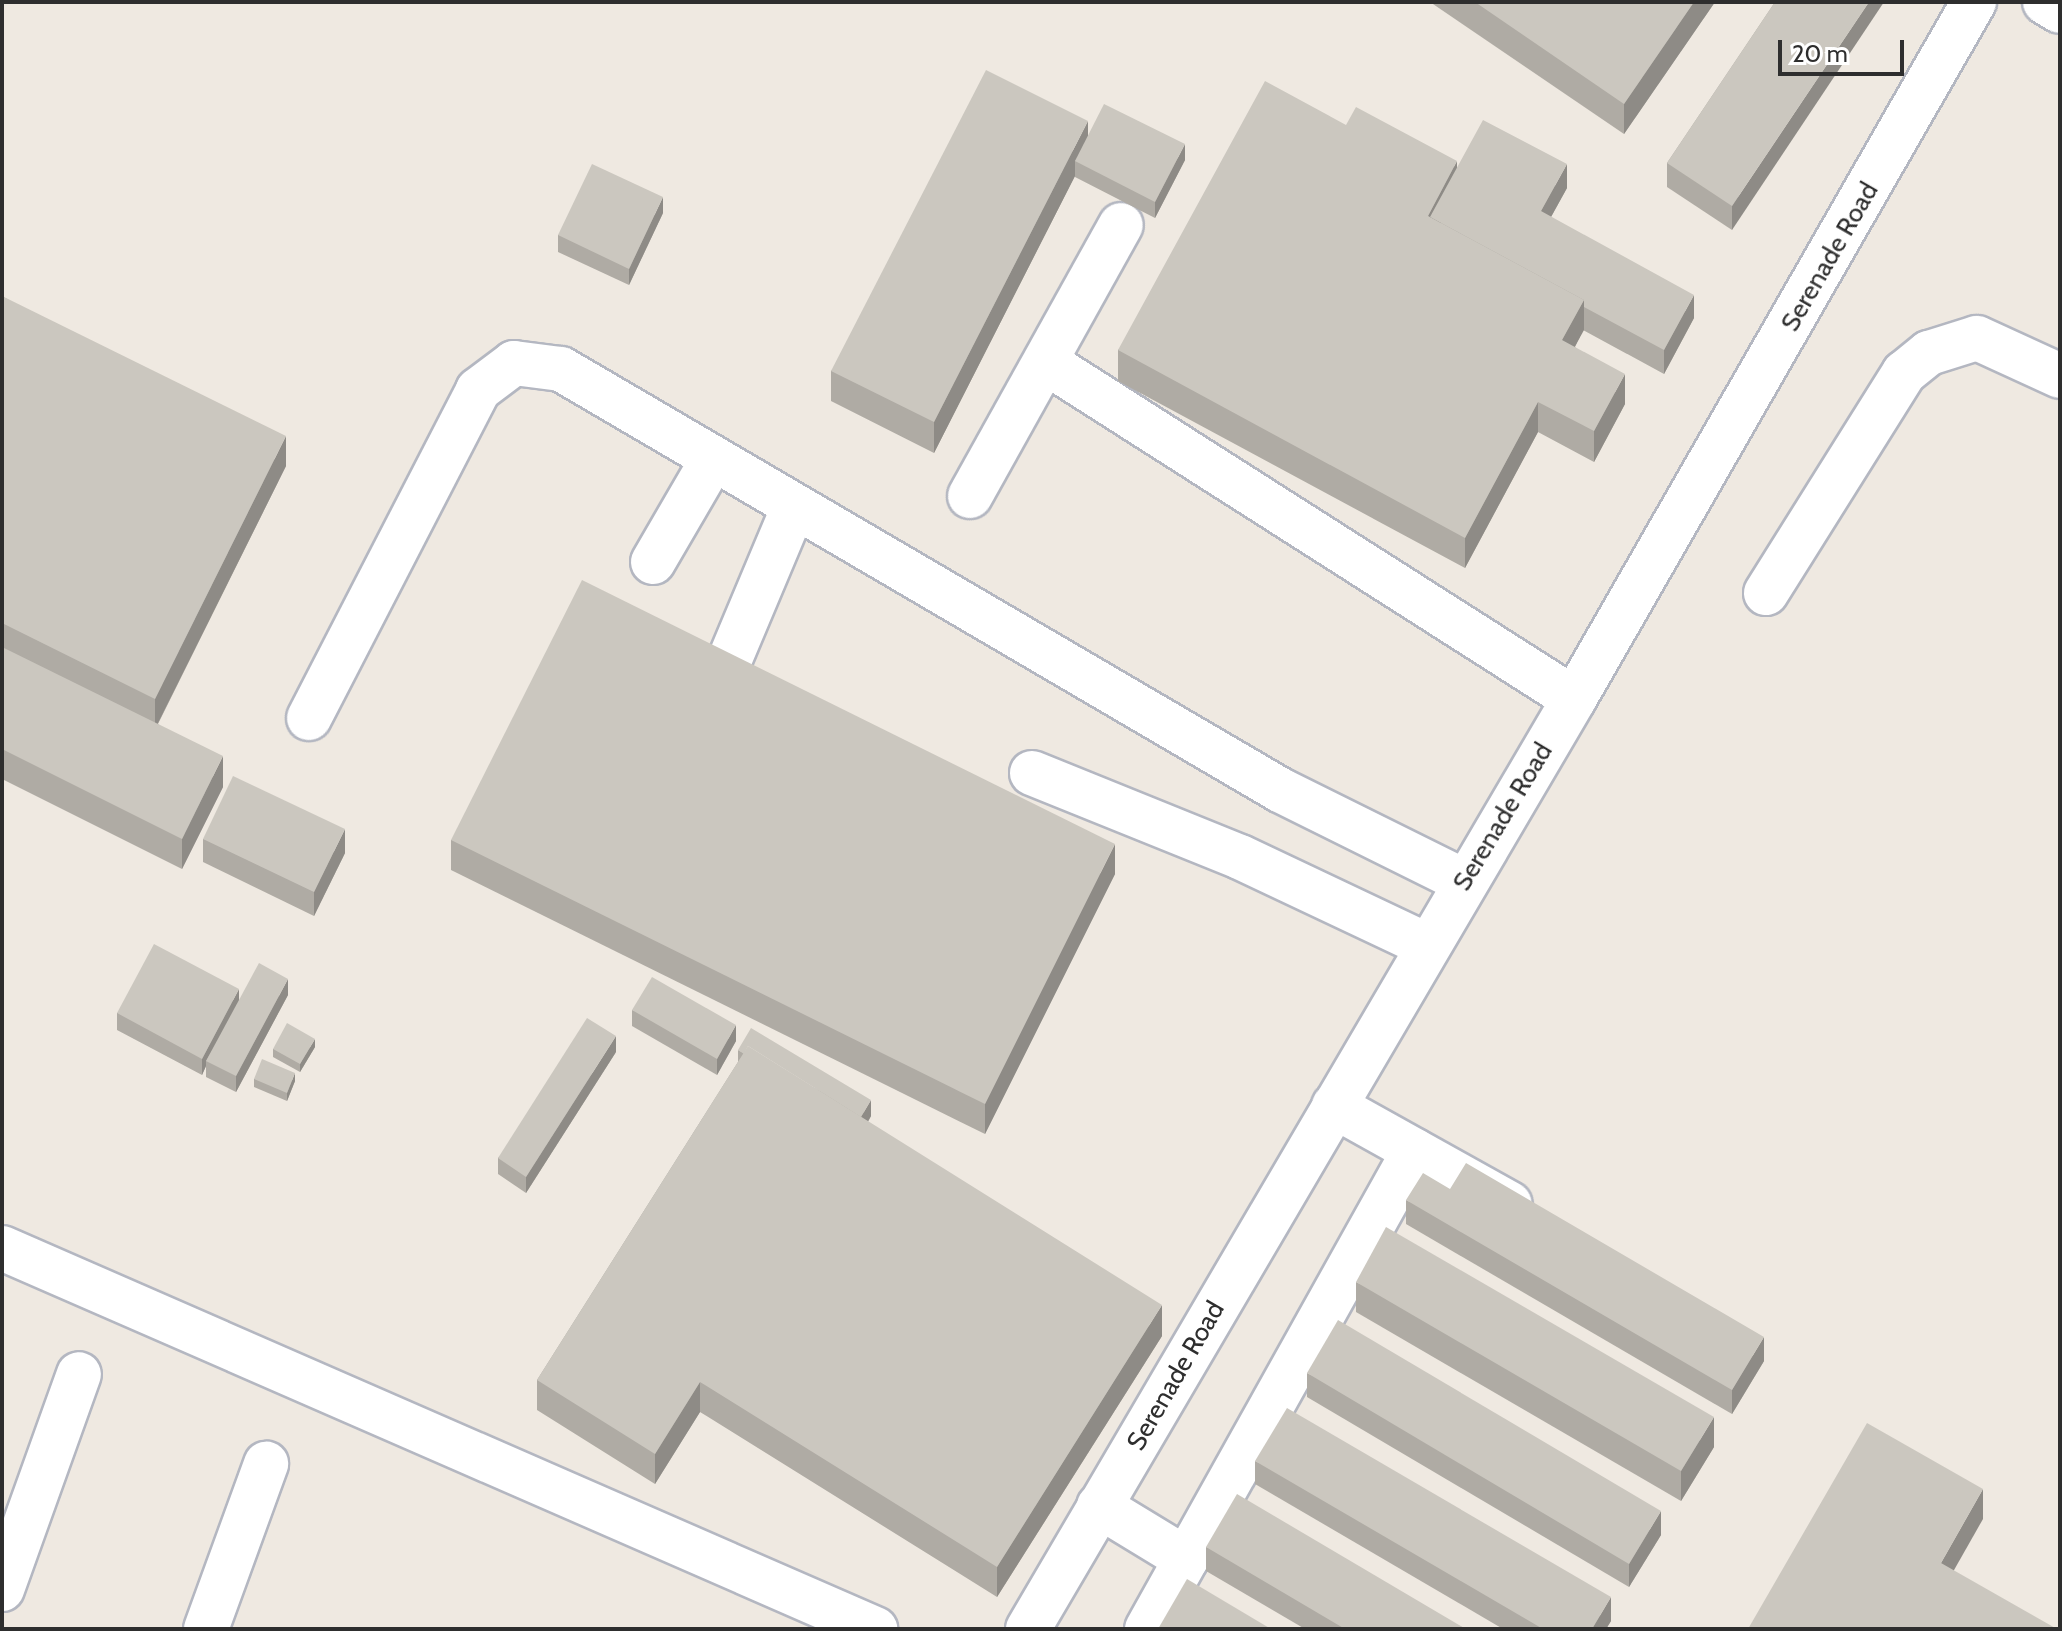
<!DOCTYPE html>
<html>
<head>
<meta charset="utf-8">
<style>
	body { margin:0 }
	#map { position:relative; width:2062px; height:1631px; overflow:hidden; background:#efe9e1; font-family:Cabin,sans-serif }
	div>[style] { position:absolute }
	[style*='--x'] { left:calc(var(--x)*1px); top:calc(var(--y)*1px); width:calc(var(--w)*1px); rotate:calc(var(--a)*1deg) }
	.roads { filter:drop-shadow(2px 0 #b4b7c1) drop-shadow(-2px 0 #b4b7c1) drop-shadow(0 2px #b4b7c1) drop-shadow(0 -2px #b4b7c1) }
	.minor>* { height:44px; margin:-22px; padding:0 22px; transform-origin:22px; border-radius:22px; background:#fff }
	.wall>* { inset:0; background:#afaba4 }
	.shaded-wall>* { inset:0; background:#8e8b86 }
	.building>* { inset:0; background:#cbc7bf }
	span { translate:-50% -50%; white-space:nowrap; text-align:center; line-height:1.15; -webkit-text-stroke:6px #fff; paint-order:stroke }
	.street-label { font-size:26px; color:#2e2e2e }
	.frame { position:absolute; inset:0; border:4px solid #2e2e2e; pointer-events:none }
	.scale { position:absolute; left:1778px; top:40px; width:126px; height:36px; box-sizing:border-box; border:4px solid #2e2e2e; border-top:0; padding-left:10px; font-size:24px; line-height:28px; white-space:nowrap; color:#2e2e2e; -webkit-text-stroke:6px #fff; paint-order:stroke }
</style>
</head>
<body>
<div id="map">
	<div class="roads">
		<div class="minor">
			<div style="--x:2045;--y:2;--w:17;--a:31"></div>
			<div style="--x:1047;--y:363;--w:625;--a:32.52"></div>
			<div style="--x:970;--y:496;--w:310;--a:-60.9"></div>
			<div style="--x:653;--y:562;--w:119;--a:-59.8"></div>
			<div style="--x:1766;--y:593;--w:260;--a:-57.9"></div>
			<div style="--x:1904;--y:373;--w:32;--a:-39"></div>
			<div style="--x:1929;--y:353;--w:50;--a:-17.4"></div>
			<div style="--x:1977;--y:338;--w:91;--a:24.6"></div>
			<div style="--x:727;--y:666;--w:173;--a:-67.2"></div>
			<div style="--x:309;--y:718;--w:369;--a:-62.7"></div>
			<div style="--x:478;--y:390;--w:45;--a:-36.9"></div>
			<div style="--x:514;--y:363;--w:47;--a:7.3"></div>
			<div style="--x:561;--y:369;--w:833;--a:30.35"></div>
			<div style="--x:1280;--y:790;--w:207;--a:26.4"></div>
			<div style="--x:1032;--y:773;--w:224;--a:22"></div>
			<div style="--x:1240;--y:857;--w:208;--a:25.3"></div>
			<div style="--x:1334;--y:1106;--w:201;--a:29.1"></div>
			<div style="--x:2;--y:1248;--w:953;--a:23.58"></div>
			<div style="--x:1099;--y:1506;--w:102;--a:31.3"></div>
			<div style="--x:2;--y:1589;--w:228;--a:-70.3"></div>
			<div style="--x:206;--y:1629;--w:176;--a:-70"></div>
			<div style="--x:1028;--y:1629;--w:1078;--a:-59.58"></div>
			<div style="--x:1574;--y:699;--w:804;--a:-60.15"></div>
			<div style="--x:1147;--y:1629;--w:548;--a:-60.81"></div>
		</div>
	</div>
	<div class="wall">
		<div style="clip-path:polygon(1430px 2px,1715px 2px,1624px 134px)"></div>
		<div style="clip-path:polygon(1775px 2px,1732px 230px,1667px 187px,1667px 163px)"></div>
		<div style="clip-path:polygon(1346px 125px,1457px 168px,1567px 188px,1551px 217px,1694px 318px,1664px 374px,1583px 330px,1575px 347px,1625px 404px,1594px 462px,1538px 432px,1465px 568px,1118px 381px,1118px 350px)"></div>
		<div style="clip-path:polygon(1088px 137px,1185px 160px,1155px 218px,1075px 177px,1075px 176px,934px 453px,831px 401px,831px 371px)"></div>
		<div style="clip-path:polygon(663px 213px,629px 285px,558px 252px,558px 235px)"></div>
		<div style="clip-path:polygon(2px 296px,286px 466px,158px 724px,223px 787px,182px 869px,2px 779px)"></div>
		<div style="clip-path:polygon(203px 839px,345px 853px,314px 916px,203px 862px)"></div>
		<div style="clip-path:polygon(451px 840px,1115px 874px,985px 1134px,451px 870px)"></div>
		<div style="clip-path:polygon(288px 995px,236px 1092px,206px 1077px,206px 1066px,202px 1075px,117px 1030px,117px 1013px)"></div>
		<div style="clip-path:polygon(632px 1010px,736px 1041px,717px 1075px,632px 1026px)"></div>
		<div style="clip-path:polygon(315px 1047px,300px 1072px,273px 1057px,273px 1049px)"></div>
		<div style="clip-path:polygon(738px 1050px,871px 1116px,868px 1122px,1162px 1336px,997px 1597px,700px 1412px,655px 1484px,537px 1410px,537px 1380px,738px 1062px)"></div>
		<div style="clip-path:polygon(616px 1052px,526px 1193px,498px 1174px,498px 1158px)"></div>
		<div style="clip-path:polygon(254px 1079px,295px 1081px,287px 1101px,254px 1087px)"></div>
		<div style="clip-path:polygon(1406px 1200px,1764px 1361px,1732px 1414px,1406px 1224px)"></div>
		<div style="clip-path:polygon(1356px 1282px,1714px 1447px,1681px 1501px,1356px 1312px)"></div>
		<div style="clip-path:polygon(1307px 1373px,1661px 1535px,1629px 1587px,1307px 1397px)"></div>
		<div style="clip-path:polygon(1255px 1461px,1611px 1621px,1606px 1629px,1503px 1629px,1255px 1484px)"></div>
		<div style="clip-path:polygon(1206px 1547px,1466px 1629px,1305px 1629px,1206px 1571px)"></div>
	</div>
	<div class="shaded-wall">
		<div style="clip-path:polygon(1694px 2px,1715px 2px,1624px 134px,1624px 104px)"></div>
		<div style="clip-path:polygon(1869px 2px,1884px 2px,1732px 230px,1732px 206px)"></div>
		<div style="clip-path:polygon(1088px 121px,1088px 152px,1075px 161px,1075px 176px,934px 453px,934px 422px)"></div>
		<div style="clip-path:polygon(1185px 144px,1185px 160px,1155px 218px,1155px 202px)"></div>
		<div style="clip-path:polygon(1457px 161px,1457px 192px,1438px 228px,1428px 216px)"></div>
		<div style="clip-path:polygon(1567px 164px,1567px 188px,1541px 235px,1541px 211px)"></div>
		<div style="clip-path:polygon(663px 197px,663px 213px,629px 285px,629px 269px)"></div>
		<div style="clip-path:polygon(1694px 295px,1694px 318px,1664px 374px,1664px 350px)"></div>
		<div style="clip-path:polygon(1584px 300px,1584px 330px,1562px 370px,1562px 340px)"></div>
		<div style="clip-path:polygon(1625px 374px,1625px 404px,1594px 462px,1594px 431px)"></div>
		<div style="clip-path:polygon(1538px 402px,1538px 432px,1465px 568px,1465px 538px)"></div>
		<div style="clip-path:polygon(286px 436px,286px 466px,155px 729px,155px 699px)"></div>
		<div style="clip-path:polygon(223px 756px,223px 787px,182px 869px,182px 839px)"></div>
		<div style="clip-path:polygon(345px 829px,345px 853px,314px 916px,314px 892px)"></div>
		<div style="clip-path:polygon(1115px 844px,1115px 874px,985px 1134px,985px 1104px)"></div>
		<div style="clip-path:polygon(288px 979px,288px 995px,236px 1092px,236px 1076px)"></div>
		<div style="clip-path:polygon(239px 989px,239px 1005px,206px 1061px,206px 1066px,202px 1075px,202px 1059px)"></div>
		<div style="clip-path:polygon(736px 1025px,736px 1041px,717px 1075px,717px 1059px)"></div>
		<div style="clip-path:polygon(616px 1036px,616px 1052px,526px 1193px,526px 1177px)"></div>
		<div style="clip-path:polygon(315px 1039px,315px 1047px,300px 1072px,300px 1064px)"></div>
		<div style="clip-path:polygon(295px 1073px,295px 1081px,287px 1101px,287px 1093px)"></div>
		<div style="clip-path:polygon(871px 1100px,871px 1116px,858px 1138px,858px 1122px)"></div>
		<div style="clip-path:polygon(1162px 1305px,1162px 1336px,997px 1597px,997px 1567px)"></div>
		<div style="clip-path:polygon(1764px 1337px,1764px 1361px,1732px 1414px,1732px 1390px)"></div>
		<div style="clip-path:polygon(700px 1382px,700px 1412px,655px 1484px,655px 1454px)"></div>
		<div style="clip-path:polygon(1714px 1417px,1714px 1447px,1681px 1501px,1681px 1471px)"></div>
		<div style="clip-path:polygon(1983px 1489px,1983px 1519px,1941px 1593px,1941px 1563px)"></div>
		<div style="clip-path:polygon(1661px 1511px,1661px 1535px,1629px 1587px,1629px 1564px)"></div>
		<div style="clip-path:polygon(1611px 1597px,1611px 1621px,1606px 1629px,1592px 1629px)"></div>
	</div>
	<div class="building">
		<div style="clip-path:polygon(1475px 2px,1694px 2px,1624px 104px)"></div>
		<div style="clip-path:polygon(1775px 2px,1869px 2px,1732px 206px,1667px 163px)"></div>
		<div style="clip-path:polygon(986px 70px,1088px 121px,934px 422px,831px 371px)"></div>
		<div style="clip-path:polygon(1265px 81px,1346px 125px,1356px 107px,1457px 161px,1428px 216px,1584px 300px,1562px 340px,1625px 374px,1594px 431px,1538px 402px,1465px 538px,1118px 350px)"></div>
		<div style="clip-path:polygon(1104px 104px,1185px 144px,1155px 202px,1075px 161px)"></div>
		<div style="clip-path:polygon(1483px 120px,1567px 164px,1541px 211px,1694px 295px,1664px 350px,1584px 307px,1584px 300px,1430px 217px)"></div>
		<div style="clip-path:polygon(592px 164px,663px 197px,629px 269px,558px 235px)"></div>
		<div style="clip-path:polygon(2px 296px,286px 436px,155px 699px,2px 623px)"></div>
		<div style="clip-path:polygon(582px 580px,1115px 844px,985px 1104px,451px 840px)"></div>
		<div style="clip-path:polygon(2px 647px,223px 756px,182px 839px,2px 749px)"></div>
		<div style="clip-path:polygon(233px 776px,345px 829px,314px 892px,203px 839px)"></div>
		<div style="clip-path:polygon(154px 944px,239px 989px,202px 1059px,117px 1013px)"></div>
		<div style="clip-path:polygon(259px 963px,288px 979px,236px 1076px,206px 1061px)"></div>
		<div style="clip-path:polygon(652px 977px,736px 1025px,717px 1059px,632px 1010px)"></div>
		<div style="clip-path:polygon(587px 1018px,616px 1036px,526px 1177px,498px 1158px)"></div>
		<div style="clip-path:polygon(287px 1023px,315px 1039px,300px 1064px,273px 1049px)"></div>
		<div style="clip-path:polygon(751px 1028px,871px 1100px,861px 1117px,748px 1046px,744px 1054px,738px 1050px)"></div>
		<div style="clip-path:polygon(748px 1046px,1162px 1305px,997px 1567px,700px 1382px,655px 1454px,537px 1380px)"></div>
		<div style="clip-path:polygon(262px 1059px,295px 1073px,287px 1093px,254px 1079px)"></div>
		<div style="clip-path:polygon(1466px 1163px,1764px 1337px,1732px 1390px,1406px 1200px,1423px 1173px,1450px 1189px)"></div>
		<div style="clip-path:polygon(1386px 1227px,1714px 1417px,1681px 1471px,1356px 1282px)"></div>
		<div style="clip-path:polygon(1338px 1320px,1661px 1511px,1629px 1564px,1307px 1373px)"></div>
		<div style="clip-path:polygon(1287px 1408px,1611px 1597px,1592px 1629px,1543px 1629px,1255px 1461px)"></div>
		<div style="clip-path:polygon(1867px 1423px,1983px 1489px,1941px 1563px,2057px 1629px,1748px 1629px)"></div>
		<div style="clip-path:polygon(1237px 1494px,1466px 1629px,1345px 1629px,1206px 1547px)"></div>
		<div style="clip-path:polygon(1187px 1579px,1271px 1629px,1158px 1629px)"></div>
	</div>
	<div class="street-label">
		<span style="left:1830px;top:257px;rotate:-60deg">Serenade Road</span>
		<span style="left:1503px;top:817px;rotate:-59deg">Serenade Road</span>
		<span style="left:1176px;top:1376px;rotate:-60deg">Serenade Road</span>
	</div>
	<div class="frame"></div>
	<div class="scale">20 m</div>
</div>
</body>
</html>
